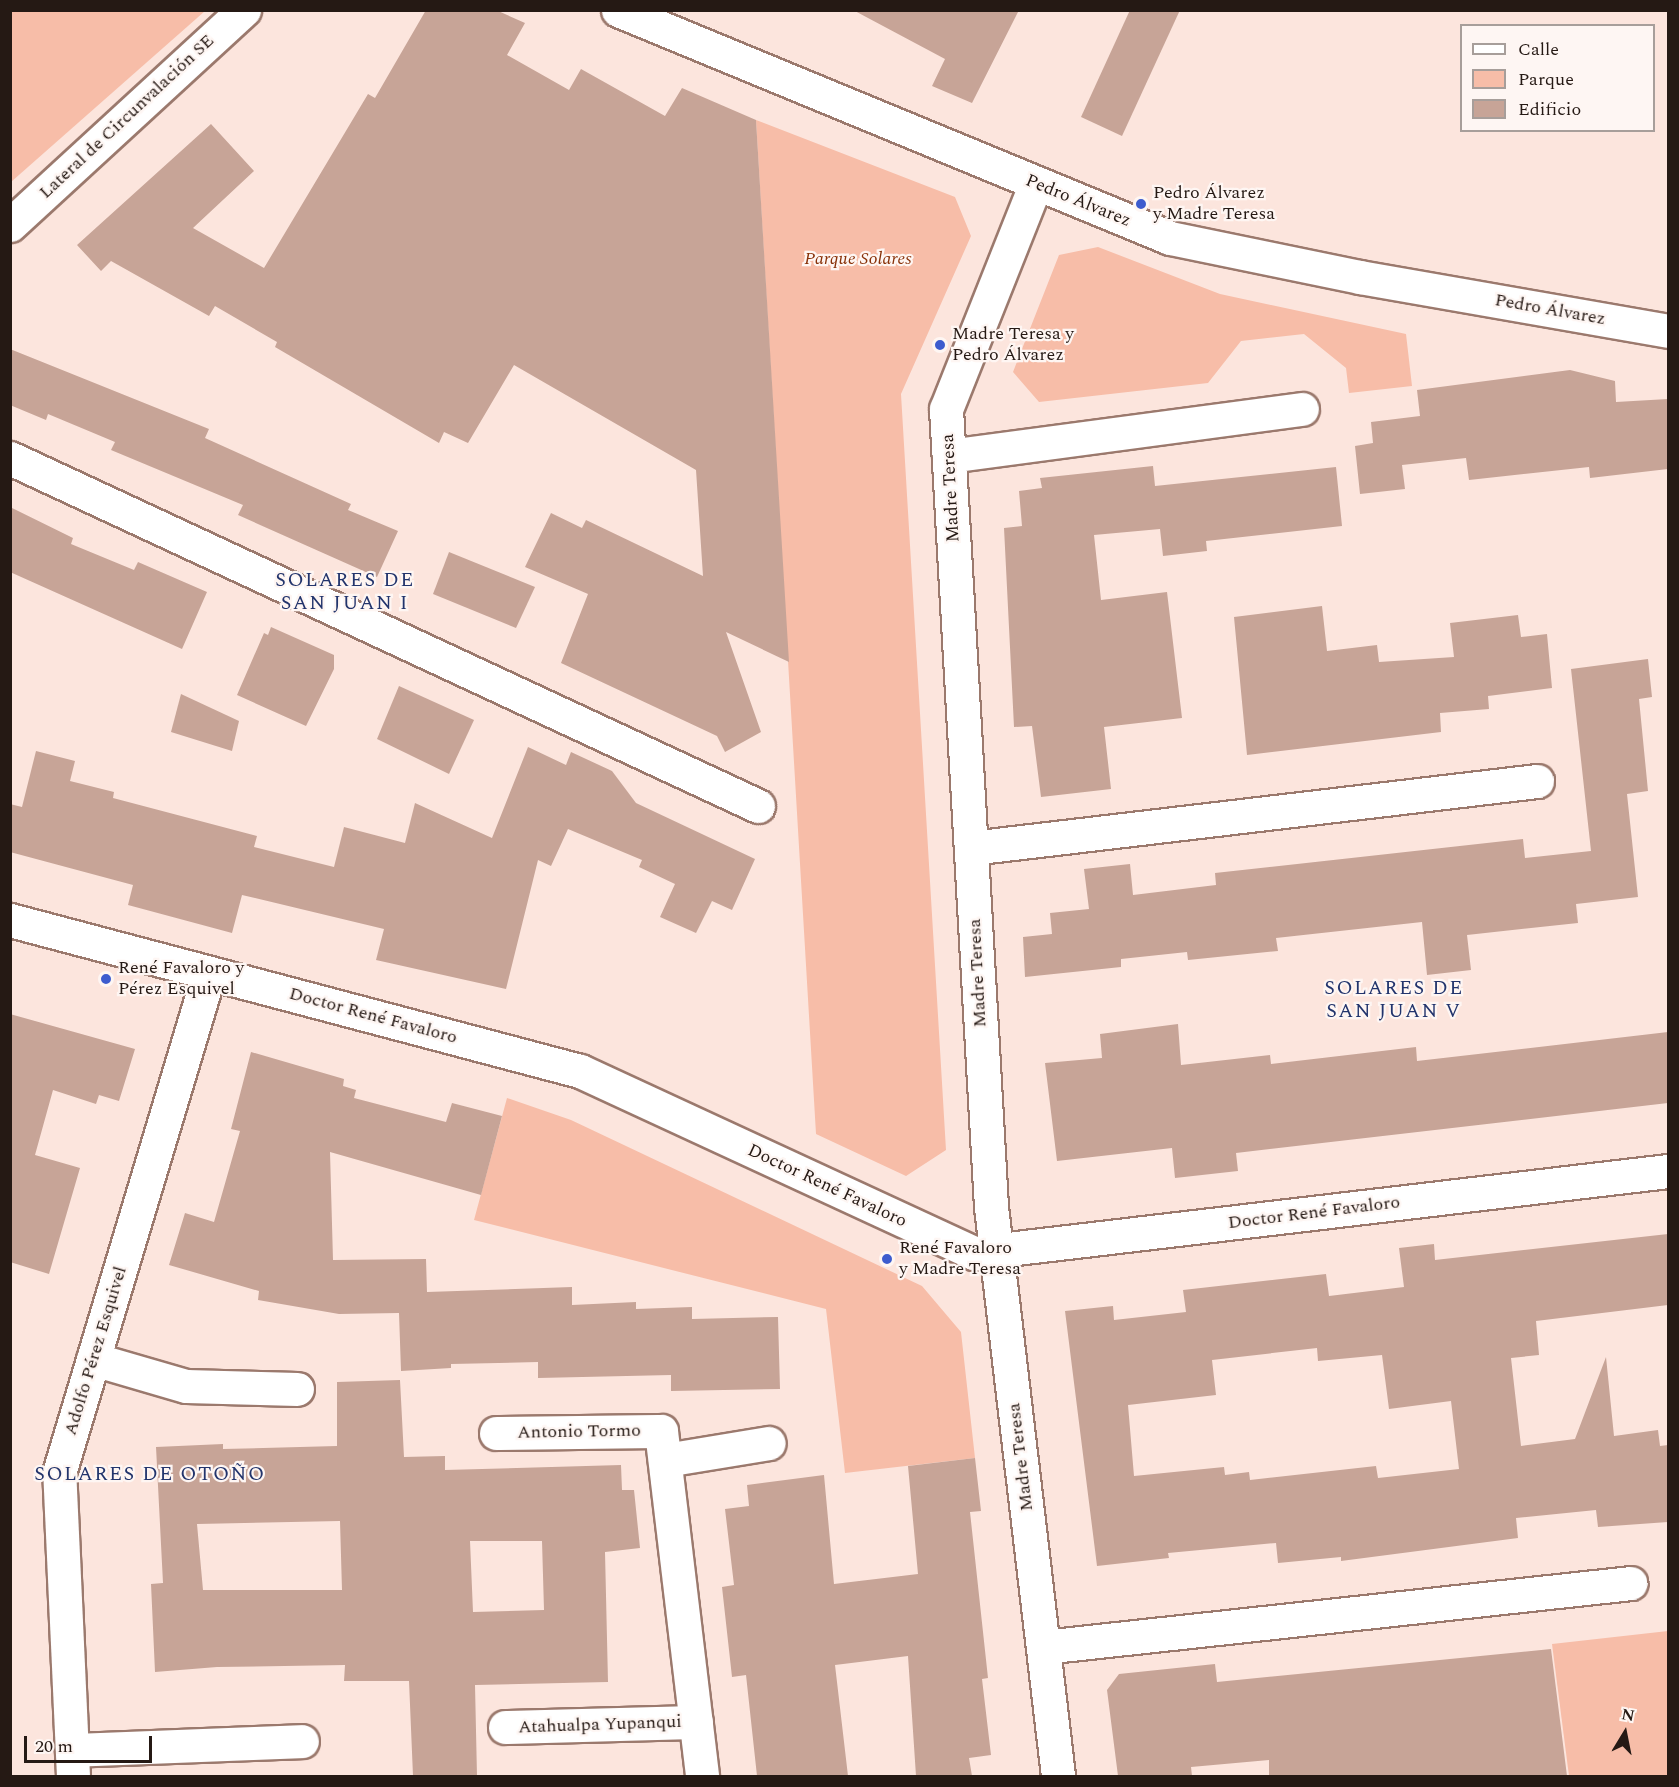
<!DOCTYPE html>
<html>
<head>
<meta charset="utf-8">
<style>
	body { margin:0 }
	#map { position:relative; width:1679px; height:1787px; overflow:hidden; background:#fce5dd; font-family:Spectral,serif }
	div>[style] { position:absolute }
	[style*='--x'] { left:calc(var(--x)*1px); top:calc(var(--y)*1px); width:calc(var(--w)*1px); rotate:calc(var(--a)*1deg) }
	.green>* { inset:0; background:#f7bda8 }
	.building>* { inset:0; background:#c7a497 }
	.roads { filter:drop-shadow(2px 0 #9b796d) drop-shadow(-2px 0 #9b796d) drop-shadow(0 2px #9b796d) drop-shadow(0 -2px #9b796d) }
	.minor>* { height:33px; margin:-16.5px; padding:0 16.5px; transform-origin:16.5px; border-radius:16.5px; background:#fff }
	.dots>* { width:16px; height:16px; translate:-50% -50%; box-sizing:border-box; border:3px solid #fef6f3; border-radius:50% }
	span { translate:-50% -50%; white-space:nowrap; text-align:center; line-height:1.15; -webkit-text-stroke:4.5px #fef6f3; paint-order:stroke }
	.street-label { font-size:18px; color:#251914 }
	.poi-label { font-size:18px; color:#251914 }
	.left { translate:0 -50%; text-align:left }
	.park-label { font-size:18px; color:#883108; font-style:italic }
	.neighbourhood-label { font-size:20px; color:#22346c; letter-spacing:1.5px }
	.frame { position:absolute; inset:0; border:12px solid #251914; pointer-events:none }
	.legend { position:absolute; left:1460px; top:24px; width:195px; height:108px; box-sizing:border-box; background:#fef6f3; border:2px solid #a79e9a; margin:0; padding:8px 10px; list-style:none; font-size:18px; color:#251914 }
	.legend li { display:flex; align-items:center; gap:12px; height:30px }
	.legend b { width:30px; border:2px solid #a79e9a }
	.north { position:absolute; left:1595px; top:1703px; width:60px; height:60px; -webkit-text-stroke:4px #fef6f3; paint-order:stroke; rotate:10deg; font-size:16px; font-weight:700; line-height:24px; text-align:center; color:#251914 }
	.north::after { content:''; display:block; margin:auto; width:21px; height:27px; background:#251914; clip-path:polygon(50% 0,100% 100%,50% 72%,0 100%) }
	.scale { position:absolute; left:24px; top:1736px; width:128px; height:27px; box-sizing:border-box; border:3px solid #251914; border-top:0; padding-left:8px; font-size:18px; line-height:21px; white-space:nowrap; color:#251914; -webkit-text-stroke:4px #fef6f3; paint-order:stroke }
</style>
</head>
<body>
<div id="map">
	<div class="green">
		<div style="clip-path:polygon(11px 10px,205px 10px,205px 11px,11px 182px)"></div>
		<div style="clip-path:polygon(756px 120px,955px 197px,971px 236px,901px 394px,946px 1150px,906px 1176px,816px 1134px)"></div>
		<div style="clip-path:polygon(1098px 247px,1220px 294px,1406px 334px,1412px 386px,1349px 393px,1346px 368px,1304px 334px,1241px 341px,1208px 383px,1039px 402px,1013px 372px,1059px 255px)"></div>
		<div style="clip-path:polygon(507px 1098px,571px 1120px,922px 1286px,961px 1332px,975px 1458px,845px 1473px,826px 1309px,474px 1220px)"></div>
		<div style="clip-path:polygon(1668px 1631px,1668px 1776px,1569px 1776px,1552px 1644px)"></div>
	</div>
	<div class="building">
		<div style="clip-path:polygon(426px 10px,496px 10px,525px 23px,507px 55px,569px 90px,581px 69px,665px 116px,682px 88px,756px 120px,789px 662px,726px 632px,761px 732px,725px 752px,717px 736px,561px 663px,588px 594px,525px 567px,551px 513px,582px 528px,586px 520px,703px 576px,696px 470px,514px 365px,468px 443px,444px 432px,439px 443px,275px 347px,277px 342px,215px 306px,209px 316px,111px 261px,101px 271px,77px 245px,211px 124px,254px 171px,193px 228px,264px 268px,368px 94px,375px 98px)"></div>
		<div style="clip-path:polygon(853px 10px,1019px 10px,972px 103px,932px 86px,945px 59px)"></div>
		<div style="clip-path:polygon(1130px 10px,1180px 10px,1122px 136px,1081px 117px)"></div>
		<div style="clip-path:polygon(10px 349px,209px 429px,205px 438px,351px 504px,348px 510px,398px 531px,377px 577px,238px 515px,243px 505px,111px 450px,115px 442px,48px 414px,46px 420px,10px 405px)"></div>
		<div style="clip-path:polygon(1570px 370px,1615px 381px,1616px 402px,1668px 399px,1668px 469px,1590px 478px,1589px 467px,1469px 480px,1466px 458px,1402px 465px,1405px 489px,1360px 494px,1355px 446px,1373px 443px,1371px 422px,1420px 416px,1417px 390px)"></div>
		<div style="clip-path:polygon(1153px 466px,1155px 486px,1336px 467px,1342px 526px,1206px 541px,1207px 551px,1163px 556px,1160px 529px,1094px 535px,1101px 600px,1167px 592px,1182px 718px,1104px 727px,1111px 789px,1041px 797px,1032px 726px,1014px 727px,1004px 528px,1022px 526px,1019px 491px,1042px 488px,1040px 478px)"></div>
		<div style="clip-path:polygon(10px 507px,73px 538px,71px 544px,134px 570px,138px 562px,207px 592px,182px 649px,10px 572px)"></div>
		<div style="clip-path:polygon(449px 552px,535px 587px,516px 628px,433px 594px)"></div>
		<div style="clip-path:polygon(1322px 606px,1327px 651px,1377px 645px,1379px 662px,1454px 657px,1450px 623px,1518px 615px,1521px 637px,1547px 634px,1552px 688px,1488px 696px,1489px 709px,1440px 713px,1441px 732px,1247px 755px,1234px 617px)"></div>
		<div style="clip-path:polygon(271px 627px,334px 655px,334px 669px,306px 726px,237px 695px,264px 633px,268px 635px)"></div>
		<div style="clip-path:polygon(1648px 659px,1652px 697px,1639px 699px,1648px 791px,1627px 794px,1638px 897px,1576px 904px,1578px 923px,1467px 935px,1471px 970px,1427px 975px,1422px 922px,1276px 938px,1278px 951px,1188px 960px,1187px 952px,1121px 959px,1121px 967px,1025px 977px,1023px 937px,1052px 934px,1050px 913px,1089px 909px,1084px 869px,1130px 864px,1133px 895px,1216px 885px,1215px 873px,1523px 839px,1525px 858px,1591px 851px,1571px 669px)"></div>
		<div style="clip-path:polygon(399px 686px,474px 720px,449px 774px,377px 739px)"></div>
		<div style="clip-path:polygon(181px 694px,239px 721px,232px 751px,171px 732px)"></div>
		<div style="clip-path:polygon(528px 747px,566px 765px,571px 752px,612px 771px,636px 803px,755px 859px,732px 910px,712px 901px,696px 933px,660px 917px,675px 884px,639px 867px,642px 860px,568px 829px,551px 866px,538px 860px,506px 989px,376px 960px,384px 929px,242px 895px,232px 933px,128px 905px,133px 885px,10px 852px,10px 804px,22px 807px,36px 751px,75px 761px,70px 781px,114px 792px,113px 798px,257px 836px,254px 847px,334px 867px,344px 827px,405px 843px,415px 803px,492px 838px)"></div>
		<div style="clip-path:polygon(10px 1014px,135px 1049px,119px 1101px,99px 1095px,96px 1104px,53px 1090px,35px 1155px,80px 1168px,49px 1274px,10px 1262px)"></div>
		<div style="clip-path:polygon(1178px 1024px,1181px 1065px,1270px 1055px,1271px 1064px,1416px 1047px,1417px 1061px,1668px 1032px,1668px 1103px,1236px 1153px,1238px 1171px,1175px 1178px,1172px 1148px,1057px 1161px,1045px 1063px,1102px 1058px,1100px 1034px)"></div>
		<div style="clip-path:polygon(251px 1052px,344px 1079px,343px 1086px,356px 1090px,354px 1098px,446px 1122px,452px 1103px,502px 1116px,481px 1195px,330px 1152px,333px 1260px,426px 1259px,427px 1292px,572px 1287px,572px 1305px,636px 1302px,636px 1309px,692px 1307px,692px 1319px,778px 1317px,780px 1389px,671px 1391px,671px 1375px,538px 1378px,538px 1362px,451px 1364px,451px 1368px,401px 1371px,399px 1313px,339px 1314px,258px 1300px,259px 1291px,169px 1265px,185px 1213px,214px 1222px,240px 1131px,231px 1129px)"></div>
		<div style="clip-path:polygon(evenodd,1668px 1234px,1668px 1305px,1536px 1321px,1539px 1355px,1511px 1358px,1521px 1446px,1575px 1439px,1606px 1357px,1614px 1436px,1658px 1430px,1660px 1446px,1668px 1445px,1668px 1522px,1598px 1527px,1596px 1510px,1516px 1518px,1518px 1538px,1341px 1561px,1341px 1557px,1278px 1563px,1276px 1543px,1168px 1553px,1169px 1558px,1097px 1566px,1065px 1311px,1113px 1306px,1114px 1320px,1186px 1312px,1183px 1290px,1326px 1274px,1329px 1296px,1404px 1287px,1399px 1248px,1434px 1244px,1435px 1260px,1668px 1234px,1317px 1348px,1318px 1361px,1382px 1355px,1389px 1409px,1451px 1401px,1459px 1469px,1378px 1478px,1376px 1466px,1250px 1480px,1249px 1472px,1225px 1475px,1224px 1467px,1134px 1476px,1128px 1405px,1216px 1395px,1212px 1360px,1317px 1348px)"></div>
		<div style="clip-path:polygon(evenodd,400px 1380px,404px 1457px,445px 1456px,445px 1470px,621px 1465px,622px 1490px,634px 1490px,640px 1548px,605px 1552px,608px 1682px,475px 1685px,477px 1776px,413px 1776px,409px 1681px,344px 1681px,345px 1665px,217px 1667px,155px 1672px,151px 1584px,163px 1583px,156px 1447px,223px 1444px,223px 1449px,337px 1446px,337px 1382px,400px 1380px,340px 1521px,342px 1590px,203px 1590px,197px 1524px,340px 1521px,400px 1380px,470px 1541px,542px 1541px,544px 1610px,473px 1612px,470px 1541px)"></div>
		<div style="clip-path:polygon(975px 1458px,981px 1511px,970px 1512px,988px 1678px,982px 1679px,991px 1755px,969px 1758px,972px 1776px,916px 1776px,908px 1656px,835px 1665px,848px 1776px,757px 1776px,746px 1675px,732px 1677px,722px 1587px,734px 1585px,725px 1509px,749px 1506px,747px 1485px,824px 1475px,834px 1584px,918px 1574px,908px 1466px)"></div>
		<div style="clip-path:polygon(1551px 1649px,1567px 1776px,1269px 1776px,1269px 1760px,1191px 1767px,1192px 1776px,1118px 1776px,1107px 1690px,1119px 1674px,1215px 1664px,1217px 1682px)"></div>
	</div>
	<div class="roads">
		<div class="minor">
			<div style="--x:618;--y:10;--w:597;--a:22.44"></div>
			<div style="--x:1170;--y:238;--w:194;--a:11.6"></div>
			<div style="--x:1360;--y:277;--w:313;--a:9.9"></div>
			<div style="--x:1036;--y:183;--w:243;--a:111.7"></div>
			<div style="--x:946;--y:409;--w:799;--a:86.77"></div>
			<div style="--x:991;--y:1207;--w:573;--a:83.28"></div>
			<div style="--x:10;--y:225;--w:318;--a:-42.6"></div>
			<div style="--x:949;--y:456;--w:356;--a:-7.6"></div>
			<div style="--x:10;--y:458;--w:825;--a:24.95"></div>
			<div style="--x:971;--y:848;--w:570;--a:-6.75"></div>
			<div style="--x:10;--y:920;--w:590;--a:14.84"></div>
			<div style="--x:580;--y:1071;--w:434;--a:24.8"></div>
			<div style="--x:974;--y:1253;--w:699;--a:-6.74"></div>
			<div style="--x:93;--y:1359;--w:97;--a:16.2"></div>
			<div style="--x:186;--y:1386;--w:111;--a:1.5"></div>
			<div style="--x:496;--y:1433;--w:165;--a:-0.7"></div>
			<div style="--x:661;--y:1431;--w:347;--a:83.2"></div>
			<div style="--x:665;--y:1460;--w:105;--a:-9.3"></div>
			<div style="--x:1043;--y:1647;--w:591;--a:-6.21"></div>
			<div style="--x:505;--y:1727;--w:191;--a:-1.5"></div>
			<div style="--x:72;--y:1750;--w:230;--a:-2.2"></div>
			<div style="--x:73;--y:1776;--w:303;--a:-92.6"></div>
			<div style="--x:59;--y:1473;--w:522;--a:-73.3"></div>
		</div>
	</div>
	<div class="dots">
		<div style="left:1141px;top:204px;background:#3d5cce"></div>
		<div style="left:940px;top:345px;background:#3d5cce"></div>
		<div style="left:106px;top:979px;background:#3d5cce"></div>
		<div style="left:887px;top:1259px;background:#3d5cce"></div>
	</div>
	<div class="street-label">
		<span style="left:127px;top:117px;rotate:-43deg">Lateral de Circunvalación SE</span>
		<span style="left:1078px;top:201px;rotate:22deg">Pedro Álvarez</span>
		<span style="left:1550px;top:310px;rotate:10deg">Pedro Álvarez</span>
		<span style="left:951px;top:488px;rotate:-93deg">Madre Teresa</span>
		<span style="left:978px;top:973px;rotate:-93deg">Madre Teresa</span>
		<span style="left:373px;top:1016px;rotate:15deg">Doctor René Favaloro</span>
		<span style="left:827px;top:1186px;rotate:25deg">Doctor René Favaloro</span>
		<span style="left:1314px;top:1213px;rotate:-7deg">Doctor René Favaloro</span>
		<span style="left:96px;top:1351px;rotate:-73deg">Adolfo Pérez Esquivel</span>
		<span style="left:579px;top:1432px;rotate:-1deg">Antonio Tormo</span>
		<span style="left:1021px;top:1457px;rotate:-97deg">Madre Teresa</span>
		<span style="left:600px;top:1725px;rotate:-2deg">Atahualpa Yupanqui</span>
	</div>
	<div class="poi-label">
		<span class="left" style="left:1153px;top:204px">Pedro Álvarez<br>y Madre Teresa</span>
		<span class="left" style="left:952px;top:345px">Madre Teresa y<br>Pedro Álvarez</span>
		<span class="left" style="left:118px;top:979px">René Favaloro y<br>Pérez Esquivel</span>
		<span class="left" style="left:899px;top:1259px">René Favaloro<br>y Madre Teresa</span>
	</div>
	<div class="park-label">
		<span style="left:858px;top:259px">Parque Solares</span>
	</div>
	<div class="neighbourhood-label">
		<span style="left:345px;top:592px">SOLARES DE<br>SAN JUAN I</span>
		<span style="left:1394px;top:1000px">SOLARES DE<br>SAN JUAN V</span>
		<span style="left:150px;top:1474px">SOLARES DE OTOÑO</span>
	</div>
	<div class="frame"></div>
	<ul class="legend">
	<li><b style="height:8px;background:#fff"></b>Calle</li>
	<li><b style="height:16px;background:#f7bda8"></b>Parque</li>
	<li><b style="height:16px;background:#c7a497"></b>Edificio</li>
	</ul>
	<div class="north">N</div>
	<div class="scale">20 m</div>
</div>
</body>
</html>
